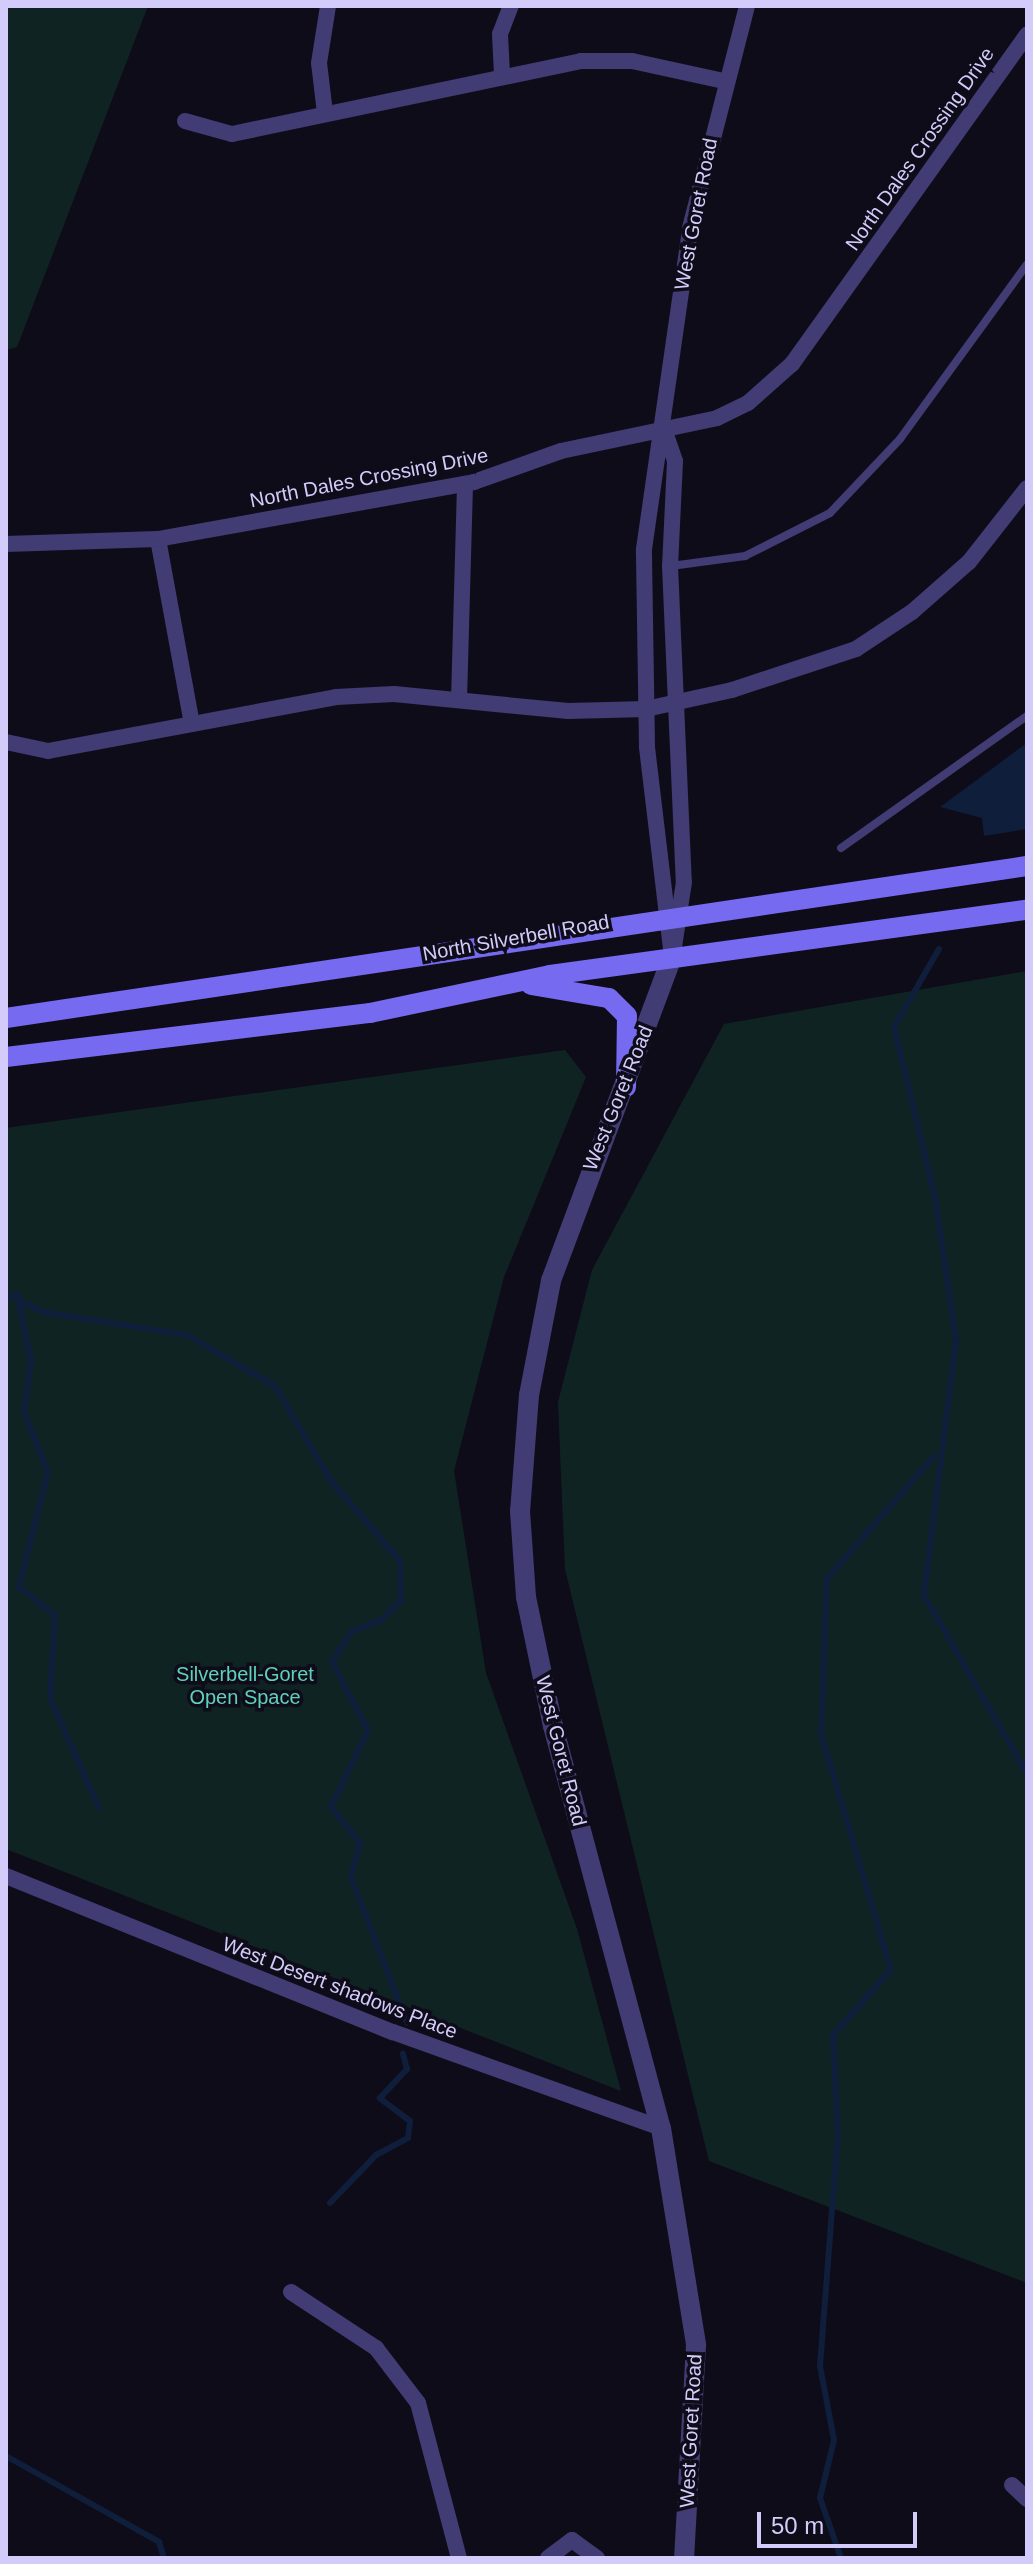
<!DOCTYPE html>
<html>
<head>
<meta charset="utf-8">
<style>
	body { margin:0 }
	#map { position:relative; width:1033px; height:2564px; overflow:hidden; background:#0f0c1a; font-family:Helvetica,sans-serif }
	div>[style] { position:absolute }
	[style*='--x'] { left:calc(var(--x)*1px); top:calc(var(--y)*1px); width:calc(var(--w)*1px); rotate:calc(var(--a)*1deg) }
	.green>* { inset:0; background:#102323 }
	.water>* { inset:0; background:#0f1e3b }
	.stream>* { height:6px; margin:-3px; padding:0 3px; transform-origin:3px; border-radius:3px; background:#0f1e3b }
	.service>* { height:8px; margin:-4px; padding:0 4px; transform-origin:4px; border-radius:4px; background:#413c74 }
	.minor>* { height:16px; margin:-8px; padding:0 8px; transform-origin:8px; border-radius:8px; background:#413c74 }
	.tertiary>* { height:20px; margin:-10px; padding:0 10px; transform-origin:10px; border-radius:10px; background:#413c74 }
	.secondary>* { height:20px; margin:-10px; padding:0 10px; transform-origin:10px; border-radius:10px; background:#766bf0 }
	span { translate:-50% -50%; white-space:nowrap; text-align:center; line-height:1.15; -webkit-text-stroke:7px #0f0c1a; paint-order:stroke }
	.street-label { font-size:20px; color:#d3cbfa }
	.park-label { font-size:20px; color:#5fd1bb }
	.frame { position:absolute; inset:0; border:8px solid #d3cbfa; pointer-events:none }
	.scale { position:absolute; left:757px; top:2512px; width:160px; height:36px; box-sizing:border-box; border:4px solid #d3cbfa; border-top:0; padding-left:10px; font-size:24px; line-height:28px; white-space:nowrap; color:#d3cbfa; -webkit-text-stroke:6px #0f0c1a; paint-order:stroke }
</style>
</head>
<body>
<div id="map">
	<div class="green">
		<div style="clip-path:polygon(6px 6px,148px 6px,17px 347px,6px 350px)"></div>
		<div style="clip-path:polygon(1027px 971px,1027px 2283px,709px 2161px,565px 1569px,558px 1402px,592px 1270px,724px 1024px)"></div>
		<div style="clip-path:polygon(565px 1050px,586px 1077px,504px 1277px,454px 1471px,486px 1673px,577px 1929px,621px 2091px,6px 1849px,6px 1128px)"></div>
	</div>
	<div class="water">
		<div style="clip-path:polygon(1027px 743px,1027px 829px,984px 836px,982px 818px,940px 807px)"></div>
	</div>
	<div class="stream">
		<div style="--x:939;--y:949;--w:90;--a:120"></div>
		<div style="--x:894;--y:1027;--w:176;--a:76.5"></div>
		<div style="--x:935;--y:1198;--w:145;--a:81.6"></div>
		<div style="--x:956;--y:1341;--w:256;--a:97.2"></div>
		<div style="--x:924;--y:1595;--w:207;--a:60.1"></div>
		<div style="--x:6;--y:1294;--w:41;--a:25.9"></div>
		<div style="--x:43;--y:1312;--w:146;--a:9.1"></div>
		<div style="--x:187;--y:1335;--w:102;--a:30.1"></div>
		<div style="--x:275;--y:1386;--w:110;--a:59.5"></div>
		<div style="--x:331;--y:1481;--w:106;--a:49.2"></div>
		<div style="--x:400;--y:1561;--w:40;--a:88.6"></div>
		<div style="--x:401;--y:1601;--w:28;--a:136"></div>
		<div style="--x:381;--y:1620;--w:32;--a:158"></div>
		<div style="--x:351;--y:1632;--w:36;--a:122"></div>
		<div style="--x:332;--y:1662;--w:77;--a:62.1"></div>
		<div style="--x:368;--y:1730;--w:85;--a:115.7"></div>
		<div style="--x:331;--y:1807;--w:46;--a:51.1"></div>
		<div style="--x:360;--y:1843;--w:35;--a:105"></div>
		<div style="--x:351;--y:1877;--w:156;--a:69"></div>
		<div style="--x:17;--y:1294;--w:68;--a:78.2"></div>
		<div style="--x:31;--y:1361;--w:51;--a:97.8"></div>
		<div style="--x:24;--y:1412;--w:65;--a:68.2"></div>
		<div style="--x:48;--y:1472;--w:119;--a:104.2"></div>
		<div style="--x:19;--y:1587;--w:46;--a:37.9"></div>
		<div style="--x:55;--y:1615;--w:83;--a:93.4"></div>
		<div style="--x:50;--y:1698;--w:120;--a:66"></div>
		<div style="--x:330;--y:2203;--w:66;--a:-46.2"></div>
		<div style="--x:376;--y:2155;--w:36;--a:-28"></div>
		<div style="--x:408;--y:2138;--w:17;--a:-83"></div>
		<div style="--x:410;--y:2121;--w:38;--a:-143"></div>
		<div style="--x:380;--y:2098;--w:40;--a:-47"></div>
		<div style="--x:407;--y:2069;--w:16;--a:-105"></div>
		<div style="--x:6;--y:2456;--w:176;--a:29.3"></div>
		<div style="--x:159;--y:2542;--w:17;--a:73"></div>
		<div style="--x:841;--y:2558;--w:64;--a:-109.3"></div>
		<div style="--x:820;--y:2498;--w:60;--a:-76.4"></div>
		<div style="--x:834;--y:2440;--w:75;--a:-100.7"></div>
		<div style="--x:820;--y:2366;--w:233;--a:-85.6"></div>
		<div style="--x:838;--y:2134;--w:99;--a:-92.9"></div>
		<div style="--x:833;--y:2035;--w:87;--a:-48.3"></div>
		<div style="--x:891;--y:1970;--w:246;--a:-106.5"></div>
		<div style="--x:821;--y:1734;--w:155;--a:-87.8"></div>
		<div style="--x:827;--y:1579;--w:163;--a:-49"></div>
	</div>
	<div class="service">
		<div style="--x:671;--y:566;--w:75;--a:-7.7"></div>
		<div style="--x:745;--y:556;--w:95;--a:-26.8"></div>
		<div style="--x:830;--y:513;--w:102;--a:-46.6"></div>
		<div style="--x:900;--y:439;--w:216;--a:-54"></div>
		<div style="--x:841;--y:848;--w:228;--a:-35.4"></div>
	</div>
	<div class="minor">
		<div style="--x:502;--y:75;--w:41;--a:-92.8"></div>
		<div style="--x:500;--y:34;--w:30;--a:-69"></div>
		<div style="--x:325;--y:113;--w:50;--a:-96.8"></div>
		<div style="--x:319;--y:63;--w:58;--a:-81"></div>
		<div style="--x:185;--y:121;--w:49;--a:15.5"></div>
		<div style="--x:232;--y:134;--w:357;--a:-11.8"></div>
		<div style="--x:581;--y:61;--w:51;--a:0"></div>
		<div style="--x:632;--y:61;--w:94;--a:12.3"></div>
		<div style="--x:663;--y:426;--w:37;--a:71"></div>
		<div style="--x:675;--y:461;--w:105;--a:92.7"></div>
		<div style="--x:670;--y:566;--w:316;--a:87.5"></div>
		<div style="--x:684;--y:882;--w:72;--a:98.8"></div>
		<div style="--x:158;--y:539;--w:188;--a:79.6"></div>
		<div style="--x:6;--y:544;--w:152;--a:-1.9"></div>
		<div style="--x:158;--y:539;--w:321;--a:-10.2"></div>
		<div style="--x:474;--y:482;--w:92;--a:-19.6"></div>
		<div style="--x:561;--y:451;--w:159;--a:-11.9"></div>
		<div style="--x:717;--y:418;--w:34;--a:-26"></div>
		<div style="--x:748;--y:403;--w:59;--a:-41.6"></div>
		<div style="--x:792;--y:364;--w:405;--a:-54.5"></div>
		<div style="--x:459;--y:700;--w:216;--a:-88.4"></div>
		<div style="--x:6;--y:742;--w:43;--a:12.1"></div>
		<div style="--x:48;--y:751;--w:293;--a:-10.6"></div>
		<div style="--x:336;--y:697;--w:58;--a:-3"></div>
		<div style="--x:394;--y:694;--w:175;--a:5.6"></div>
		<div style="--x:568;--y:711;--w:78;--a:-1.5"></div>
		<div style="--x:646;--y:709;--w:88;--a:-12.5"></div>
		<div style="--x:732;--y:690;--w:131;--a:-18.3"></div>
		<div style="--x:856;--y:649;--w:67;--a:-33.5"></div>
		<div style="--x:912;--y:612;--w:76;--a:-41.3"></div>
		<div style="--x:969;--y:562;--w:94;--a:-51.9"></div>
		<div style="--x:672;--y:957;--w:211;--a:-96.8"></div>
		<div style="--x:647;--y:747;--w:198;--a:-90.9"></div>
		<div style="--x:644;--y:549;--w:324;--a:-81.8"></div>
		<div style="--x:690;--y:228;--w:229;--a:-75.6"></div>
		<div style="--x:6;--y:1876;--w:417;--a:22"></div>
		<div style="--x:393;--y:2032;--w:285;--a:19.7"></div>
		<div style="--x:291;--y:2292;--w:102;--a:33.4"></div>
		<div style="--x:376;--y:2348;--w:69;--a:52.6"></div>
		<div style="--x:418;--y:2403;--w:160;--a:75.2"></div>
		<div style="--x:1012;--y:2485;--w:21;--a:43"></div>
		<div style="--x:548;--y:2558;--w:30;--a:-37"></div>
		<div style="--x:572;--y:2540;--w:31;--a:36"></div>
	</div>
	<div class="tertiary">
		<div style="--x:672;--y:957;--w:346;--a:110.5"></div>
		<div style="--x:551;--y:1281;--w:116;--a:100.9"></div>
		<div style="--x:529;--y:1395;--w:116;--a:94.4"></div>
		<div style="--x:520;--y:1511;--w:86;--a:86"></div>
		<div style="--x:526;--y:1597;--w:132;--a:78.2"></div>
		<div style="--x:553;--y:1726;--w:416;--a:75"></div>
		<div style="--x:661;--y:2128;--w:220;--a:80.8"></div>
		<div style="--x:696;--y:2345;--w:213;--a:93.2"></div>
	</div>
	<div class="secondary">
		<div style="--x:531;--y:985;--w:79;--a:9.5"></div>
		<div style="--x:609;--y:998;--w:25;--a:45"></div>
		<div style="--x:627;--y:1016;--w:71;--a:90.8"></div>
		<div style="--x:6;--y:1018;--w:1032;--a:-8.47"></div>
		<div style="--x:6;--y:1057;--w:367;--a:-6.9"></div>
		<div style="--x:370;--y:1013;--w:184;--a:-11.9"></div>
		<div style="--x:550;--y:975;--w:481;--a:-7.8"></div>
	</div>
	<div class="street-label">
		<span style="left:920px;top:149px;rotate:-55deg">North Dales Crossing Drive</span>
		<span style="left:696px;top:214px;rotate:-79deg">West Goret Road</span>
		<span style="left:369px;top:478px;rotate:-11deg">North Dales Crossing Drive</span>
		<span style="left:516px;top:938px;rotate:-10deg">North Silverbell Road</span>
		<span style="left:618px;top:1098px;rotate:-68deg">West Goret Road</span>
		<span style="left:561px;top:1751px;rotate:76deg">West Goret Road</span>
		<span style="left:340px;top:1988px;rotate:21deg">West Desert shadows Place</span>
		<span style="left:691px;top:2431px;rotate:-87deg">West Goret Road</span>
	</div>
	<div class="park-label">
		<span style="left:245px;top:1686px">Silverbell-Goret<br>Open Space</span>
	</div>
	<div class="frame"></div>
	<div class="scale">50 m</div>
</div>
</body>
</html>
